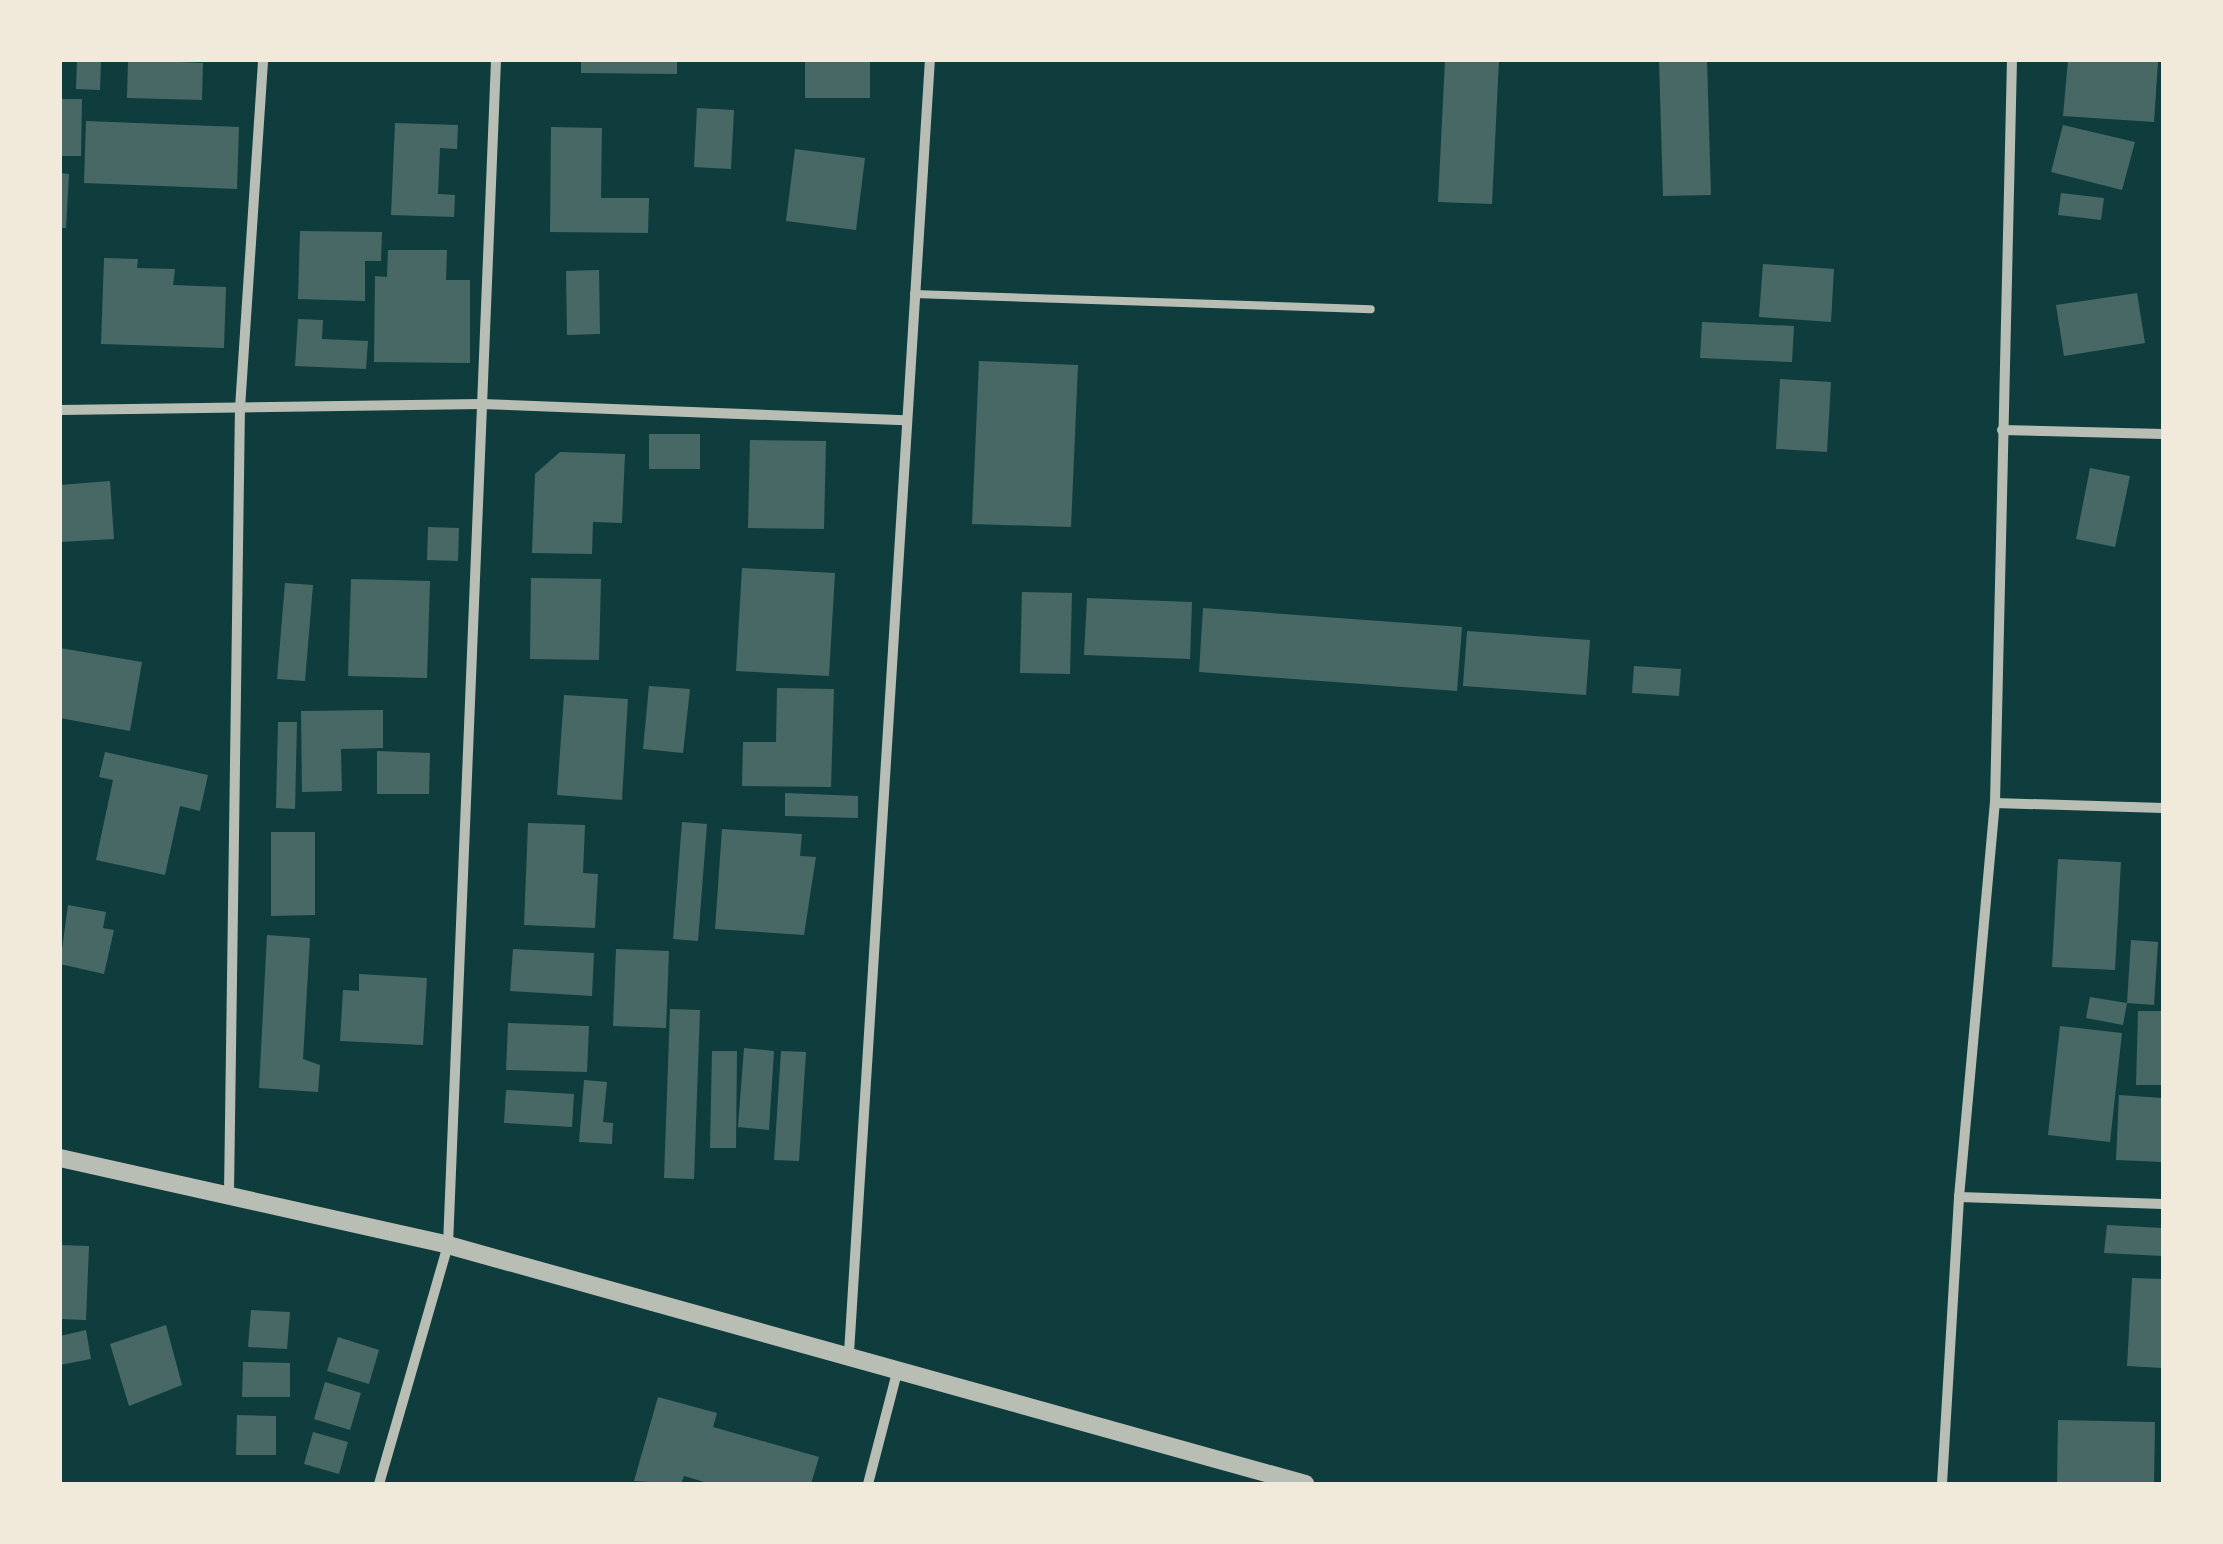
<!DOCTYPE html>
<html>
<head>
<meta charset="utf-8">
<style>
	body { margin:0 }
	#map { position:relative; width:2223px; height:1544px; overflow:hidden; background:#0f3d3e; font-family:"Zilla Slab",serif }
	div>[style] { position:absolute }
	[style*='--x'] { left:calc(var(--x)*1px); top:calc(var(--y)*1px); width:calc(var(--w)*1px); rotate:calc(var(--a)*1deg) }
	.building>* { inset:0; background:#486865 }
	.service>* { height:8px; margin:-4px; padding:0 4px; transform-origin:4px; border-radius:4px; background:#b8beb3 }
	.minor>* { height:10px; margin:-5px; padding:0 5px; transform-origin:5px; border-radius:5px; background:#b8beb3 }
	.tertiary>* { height:18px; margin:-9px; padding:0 9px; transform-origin:9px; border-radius:9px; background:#b8beb3 }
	span { translate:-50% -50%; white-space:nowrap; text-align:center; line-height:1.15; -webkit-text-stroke:9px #f1e9da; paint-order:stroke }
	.frame { position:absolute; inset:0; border:62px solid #f1e9da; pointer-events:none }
</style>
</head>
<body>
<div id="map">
	<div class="building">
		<div style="clip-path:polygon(77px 60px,101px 60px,100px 90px,76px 89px)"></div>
		<div style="clip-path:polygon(128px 60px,203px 63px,202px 100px,127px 98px)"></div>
		<div style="clip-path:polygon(581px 60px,677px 60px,677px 74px,581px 73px)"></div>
		<div style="clip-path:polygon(805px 60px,870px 60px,870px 98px,805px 98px)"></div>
		<div style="clip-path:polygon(1445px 60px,1499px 60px,1492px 204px,1438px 202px)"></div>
		<div style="clip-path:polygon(1659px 60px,1707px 60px,1711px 195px,1663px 196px)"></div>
		<div style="clip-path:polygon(2068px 60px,2158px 62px,2154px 122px,2063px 116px)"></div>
		<div style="clip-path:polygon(60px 99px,82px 99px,81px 156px,60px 156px)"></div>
		<div style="clip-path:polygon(697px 108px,734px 110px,731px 169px,694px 167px)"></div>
		<div style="clip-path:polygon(86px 121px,239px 127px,237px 189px,84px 183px)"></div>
		<div style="clip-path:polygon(395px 123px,458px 125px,457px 149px,440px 148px,438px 194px,455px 195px,454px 217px,391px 215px)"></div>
		<div style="clip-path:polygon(2063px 125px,2135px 142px,2122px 190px,2051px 172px)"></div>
		<div style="clip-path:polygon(551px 127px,602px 128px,601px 198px,649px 198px,648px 233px,550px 232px)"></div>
		<div style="clip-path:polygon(795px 149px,865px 158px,856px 230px,786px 221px)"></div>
		<div style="clip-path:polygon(60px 173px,69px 174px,66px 228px,60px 228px)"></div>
		<div style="clip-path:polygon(2061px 193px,2104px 198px,2101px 220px,2058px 215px)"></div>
		<div style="clip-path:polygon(300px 231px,382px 232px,381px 261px,365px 261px,365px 301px,298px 299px)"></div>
		<div style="clip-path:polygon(388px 250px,447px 250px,446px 280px,470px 280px,470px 363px,374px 362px,375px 276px,387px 277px)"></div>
		<div style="clip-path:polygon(104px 258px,138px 259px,137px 268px,175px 269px,173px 285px,226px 287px,224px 348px,101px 344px)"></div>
		<div style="clip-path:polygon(1763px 264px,1834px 269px,1831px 322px,1759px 317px)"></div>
		<div style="clip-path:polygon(599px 270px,600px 334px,567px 335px,566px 271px)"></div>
		<div style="clip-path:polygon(2137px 293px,2145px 343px,2064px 356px,2056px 305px)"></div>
		<div style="clip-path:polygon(298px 319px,323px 320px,322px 339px,368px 341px,366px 369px,295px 366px)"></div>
		<div style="clip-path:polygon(1702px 322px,1794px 326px,1792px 362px,1700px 358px)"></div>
		<div style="clip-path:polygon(979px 361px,1078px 365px,1071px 527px,972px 524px)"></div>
		<div style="clip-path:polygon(1780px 379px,1831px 382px,1827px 452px,1776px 449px)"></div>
		<div style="clip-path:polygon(649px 434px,700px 434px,700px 469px,649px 469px)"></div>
		<div style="clip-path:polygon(750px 440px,826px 441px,824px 529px,748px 528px)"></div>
		<div style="clip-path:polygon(560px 452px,625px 454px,622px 523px,593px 522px,592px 554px,532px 553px,535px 474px)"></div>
		<div style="clip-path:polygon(2090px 468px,2130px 476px,2115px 547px,2076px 539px)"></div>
		<div style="clip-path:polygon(110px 481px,114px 539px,60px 542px,60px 485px)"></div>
		<div style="clip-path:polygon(428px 527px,459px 528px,458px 561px,427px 560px)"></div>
		<div style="clip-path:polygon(742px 568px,835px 573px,829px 676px,736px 671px)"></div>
		<div style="clip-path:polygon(531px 578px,601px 579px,599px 660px,530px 659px)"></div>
		<div style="clip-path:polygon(351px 579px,430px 581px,427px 678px,348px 676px)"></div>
		<div style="clip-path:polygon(285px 583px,313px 585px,305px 681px,277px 679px)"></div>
		<div style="clip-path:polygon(1022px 592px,1072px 593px,1070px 674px,1020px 673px)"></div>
		<div style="clip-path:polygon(1087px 598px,1192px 602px,1190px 659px,1084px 655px)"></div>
		<div style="clip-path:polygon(1203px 608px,1462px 627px,1457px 691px,1199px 672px)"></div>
		<div style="clip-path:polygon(1467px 631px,1590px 640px,1586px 695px,1463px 686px)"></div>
		<div style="clip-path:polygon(60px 648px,142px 662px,130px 731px,60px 718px)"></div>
		<div style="clip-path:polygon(1634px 666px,1681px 669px,1679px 696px,1632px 693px)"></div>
		<div style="clip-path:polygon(649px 686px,690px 689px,683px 753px,643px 749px)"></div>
		<div style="clip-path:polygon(777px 688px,834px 689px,831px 787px,742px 786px,743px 742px,776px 742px)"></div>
		<div style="clip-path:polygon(564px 695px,628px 699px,622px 800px,557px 795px)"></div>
		<div style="clip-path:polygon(383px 710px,383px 748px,341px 749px,342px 791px,302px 792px,301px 711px)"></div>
		<div style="clip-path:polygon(278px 722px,297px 722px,295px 809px,276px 808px)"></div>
		<div style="clip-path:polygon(377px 751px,430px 753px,429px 794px,377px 794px)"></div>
		<div style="clip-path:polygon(105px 752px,208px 775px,200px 811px,180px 806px,165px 875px,96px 860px,113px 780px,99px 777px)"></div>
		<div style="clip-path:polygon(785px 793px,858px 796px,858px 818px,785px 816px)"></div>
		<div style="clip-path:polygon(682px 822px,707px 824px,698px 941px,673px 939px)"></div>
		<div style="clip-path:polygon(528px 823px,585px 825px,583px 873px,598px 874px,595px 928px,524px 925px)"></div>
		<div style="clip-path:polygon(722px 829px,802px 834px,800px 856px,816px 857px,804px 935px,715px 929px)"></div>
		<div style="clip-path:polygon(271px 832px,315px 832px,315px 915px,271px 916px)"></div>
		<div style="clip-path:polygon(2058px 859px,2121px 862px,2115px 970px,2052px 967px)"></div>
		<div style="clip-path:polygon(68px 905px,106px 912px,103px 928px,114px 930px,104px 974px,60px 964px)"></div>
		<div style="clip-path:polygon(267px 935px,310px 938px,303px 1059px,320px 1065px,318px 1092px,259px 1088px)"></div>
		<div style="clip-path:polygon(2131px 940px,2158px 942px,2154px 1005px,2127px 1003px)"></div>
		<div style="clip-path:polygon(513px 949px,594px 953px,592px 996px,510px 991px)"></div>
		<div style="clip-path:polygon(616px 949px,669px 951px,666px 1028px,613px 1026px)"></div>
		<div style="clip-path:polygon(359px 974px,427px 978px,423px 1045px,340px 1041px,343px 990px,359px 991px)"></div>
		<div style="clip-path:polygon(2090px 997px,2127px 1003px,2123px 1025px,2086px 1018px)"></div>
		<div style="clip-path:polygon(670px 1009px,700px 1010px,694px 1179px,664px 1178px)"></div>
		<div style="clip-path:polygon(2138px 1011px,2163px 1011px,2163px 1085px,2136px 1085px)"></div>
		<div style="clip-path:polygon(508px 1023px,589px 1026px,587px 1072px,506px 1070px)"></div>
		<div style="clip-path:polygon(2060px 1026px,2122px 1033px,2110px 1142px,2048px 1135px)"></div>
		<div style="clip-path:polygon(744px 1048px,774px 1051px,769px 1130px,738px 1127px)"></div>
		<div style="clip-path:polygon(712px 1051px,737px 1051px,736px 1148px,710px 1148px)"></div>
		<div style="clip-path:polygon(781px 1051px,806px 1052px,799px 1161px,774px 1160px)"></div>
		<div style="clip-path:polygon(584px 1080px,607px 1082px,603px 1122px,613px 1123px,612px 1144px,579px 1142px)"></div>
		<div style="clip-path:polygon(506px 1090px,574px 1094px,572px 1127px,504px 1123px)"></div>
		<div style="clip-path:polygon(2119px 1095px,2163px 1098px,2163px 1162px,2116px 1160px)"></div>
		<div style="clip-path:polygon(2107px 1225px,2163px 1228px,2163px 1256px,2104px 1253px)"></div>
		<div style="clip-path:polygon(60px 1245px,89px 1246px,86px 1320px,60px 1319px)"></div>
		<div style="clip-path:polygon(2132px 1278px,2163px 1279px,2163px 1368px,2127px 1366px)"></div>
		<div style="clip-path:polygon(251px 1310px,290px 1312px,287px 1349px,248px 1347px)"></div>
		<div style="clip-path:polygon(166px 1325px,182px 1385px,129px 1406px,110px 1344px)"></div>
		<div style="clip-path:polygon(86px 1330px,91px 1359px,60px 1365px,60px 1336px)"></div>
		<div style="clip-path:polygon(338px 1337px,379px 1350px,369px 1384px,327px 1371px)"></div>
		<div style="clip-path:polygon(243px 1362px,290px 1363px,290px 1397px,242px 1397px)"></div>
		<div style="clip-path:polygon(325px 1382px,361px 1393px,350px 1430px,314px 1419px)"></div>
		<div style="clip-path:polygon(658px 1397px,717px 1413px,713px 1427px,819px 1457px,811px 1484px,711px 1484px,684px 1476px,681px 1484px,634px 1481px)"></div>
		<div style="clip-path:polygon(237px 1415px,276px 1416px,276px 1455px,236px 1455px)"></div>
		<div style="clip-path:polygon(2058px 1420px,2155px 1422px,2154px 1484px,2057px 1484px)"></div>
		<div style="clip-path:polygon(313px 1432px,348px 1442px,339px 1474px,304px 1464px)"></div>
	</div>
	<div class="service">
		<div style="--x:914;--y:294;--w:457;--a:1.9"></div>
	</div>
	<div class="minor">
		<div style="--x:60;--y:410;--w:421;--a:-0.8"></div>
		<div style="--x:481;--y:404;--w:424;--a:2.2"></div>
		<div style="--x:2002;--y:430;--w:161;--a:1.4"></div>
		<div style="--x:1995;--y:803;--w:168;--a:1.7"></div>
		<div style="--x:229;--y:1193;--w:785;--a:-89.2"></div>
		<div style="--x:240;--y:408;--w:349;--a:-86.2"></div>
		<div style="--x:1959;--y:1197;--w:204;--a:2"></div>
		<div style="--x:849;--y:1353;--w:1296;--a:-86.42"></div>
		<div style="--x:379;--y:1484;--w:249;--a:-73.9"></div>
		<div style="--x:448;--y:1245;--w:1186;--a:-87.68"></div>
		<div style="--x:868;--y:1484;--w:119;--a:-75.4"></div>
		<div style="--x:1942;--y:1484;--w:288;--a:-86.6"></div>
		<div style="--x:1959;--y:1197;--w:396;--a:-84.8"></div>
		<div style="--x:1995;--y:803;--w:743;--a:-88.69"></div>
	</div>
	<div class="tertiary">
		<div style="--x:60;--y:1158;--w:398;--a:12.6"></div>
		<div style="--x:448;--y:1245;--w:890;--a:15.58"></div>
	</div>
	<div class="frame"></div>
</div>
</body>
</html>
